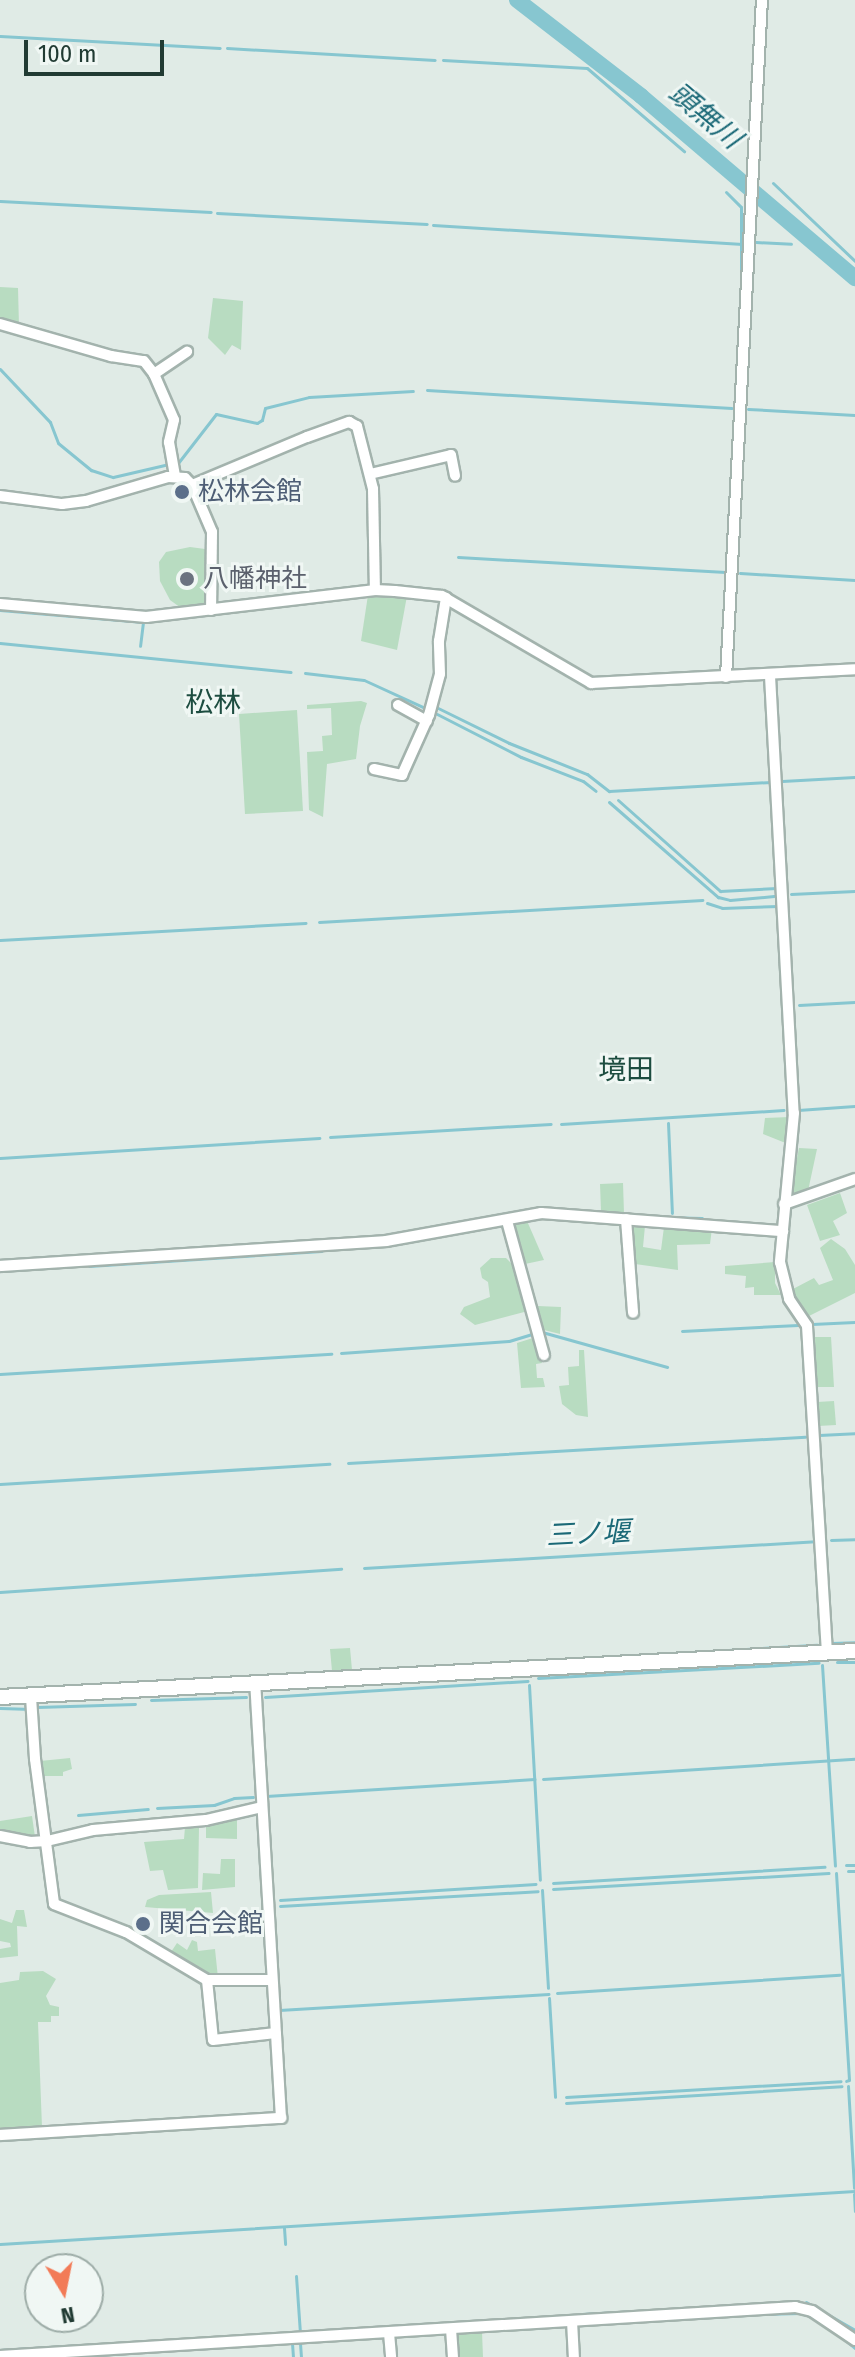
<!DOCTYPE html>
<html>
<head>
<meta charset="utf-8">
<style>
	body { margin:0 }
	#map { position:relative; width:855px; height:2357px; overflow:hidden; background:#e0ebe6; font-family:"Fira Sans Condensed","Noto Sans JP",sans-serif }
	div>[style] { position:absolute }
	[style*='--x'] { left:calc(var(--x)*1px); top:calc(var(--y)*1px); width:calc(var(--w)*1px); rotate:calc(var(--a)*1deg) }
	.green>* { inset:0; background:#b8dcc1 }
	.stream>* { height:3px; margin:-1.5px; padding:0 1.5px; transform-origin:1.5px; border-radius:1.5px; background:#87c6d0 }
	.river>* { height:16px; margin:-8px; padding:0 8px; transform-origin:8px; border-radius:8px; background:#87c6d0 }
	.roads { filter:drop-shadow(2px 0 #a3b3ad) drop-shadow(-2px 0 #a3b3ad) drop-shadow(0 2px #a3b3ad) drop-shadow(0 -2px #a3b3ad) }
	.street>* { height:10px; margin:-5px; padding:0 5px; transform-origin:5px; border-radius:5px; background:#fff }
	.secondary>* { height:14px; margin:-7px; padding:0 7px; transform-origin:7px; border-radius:7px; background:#fff }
	.dots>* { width:22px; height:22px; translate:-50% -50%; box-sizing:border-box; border:4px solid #f0f7f4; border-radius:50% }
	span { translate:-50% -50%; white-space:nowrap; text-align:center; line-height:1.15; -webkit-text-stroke:6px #f0f7f4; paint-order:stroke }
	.service-label { font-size:26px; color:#4e5e75 }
	.left { translate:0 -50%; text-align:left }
	.worship-label { font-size:26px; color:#5b616d }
	.water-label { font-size:28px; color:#1b6977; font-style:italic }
	.neighbourhood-label { font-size:28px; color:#1d4d40 }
	.north { position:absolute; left:24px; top:2253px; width:80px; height:80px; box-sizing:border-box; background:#f0f7f4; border:2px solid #9daca7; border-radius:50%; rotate:170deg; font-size:22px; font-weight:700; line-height:32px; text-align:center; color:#213b33 }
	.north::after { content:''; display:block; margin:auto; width:28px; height:36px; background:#f27b57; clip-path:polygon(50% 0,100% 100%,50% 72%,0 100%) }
	.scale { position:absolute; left:24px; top:40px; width:140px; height:36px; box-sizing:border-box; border:4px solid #213b33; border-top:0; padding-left:10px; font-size:24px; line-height:28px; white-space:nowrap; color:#213b33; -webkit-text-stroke:6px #f0f7f4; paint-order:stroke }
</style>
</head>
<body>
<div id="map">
	<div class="green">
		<div style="clip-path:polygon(0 287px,18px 288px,19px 326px,0 321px)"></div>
		<div style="clip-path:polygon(213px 298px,243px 301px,241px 350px,232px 345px,225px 355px,208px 338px)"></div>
		<div style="clip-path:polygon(190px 547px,205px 549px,218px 561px,218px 597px,202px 610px,181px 608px,170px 600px,160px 581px,159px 562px,166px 552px)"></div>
		<div style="clip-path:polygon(368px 595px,407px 596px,397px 650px,361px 641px)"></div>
		<div style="clip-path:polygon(361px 701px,367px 703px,360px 726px,356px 759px,327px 764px,323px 817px,309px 810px,307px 752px,323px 751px,322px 736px,332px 735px,331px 708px,307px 709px,307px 705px)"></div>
		<div style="clip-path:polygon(297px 710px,303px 811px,245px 814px,239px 714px)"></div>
		<div style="clip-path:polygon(790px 1117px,788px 1144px,763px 1134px,765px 1118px)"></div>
		<div style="clip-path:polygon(799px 1148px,817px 1149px,808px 1191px,789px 1197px)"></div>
		<div style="clip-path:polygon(623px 1183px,624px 1213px,601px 1211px,600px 1184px)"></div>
		<div style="clip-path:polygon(840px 1193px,847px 1213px,833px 1221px,840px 1235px,820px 1241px,807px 1205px)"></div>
		<div style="clip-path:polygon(527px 1221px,544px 1260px,525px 1264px,511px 1225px)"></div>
		<div style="clip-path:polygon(633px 1225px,645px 1226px,643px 1247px,661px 1250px,664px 1227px,712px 1228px,710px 1244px,677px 1245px,678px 1270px,635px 1264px)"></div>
		<div style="clip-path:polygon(831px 1239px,845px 1249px,855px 1265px,855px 1293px,807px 1317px,791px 1290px,814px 1278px,819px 1285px,833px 1280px,820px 1248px)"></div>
		<div style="clip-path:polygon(491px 1258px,506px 1258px,518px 1270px,528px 1311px,475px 1325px,460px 1314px,464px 1307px,490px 1297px,488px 1282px,482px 1278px,480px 1268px)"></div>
		<div style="clip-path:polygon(775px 1262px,775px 1283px,781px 1295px,754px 1295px,754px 1287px,745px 1288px,746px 1276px,725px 1274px,725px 1266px)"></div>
		<div style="clip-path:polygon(538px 1306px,561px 1307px,560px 1334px,540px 1329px)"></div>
		<div style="clip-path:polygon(815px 1337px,831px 1337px,834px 1387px,816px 1387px)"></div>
		<div style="clip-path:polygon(533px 1338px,542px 1363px,536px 1364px,537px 1378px,543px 1378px,545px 1387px,521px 1388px,517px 1343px)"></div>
		<div style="clip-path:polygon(579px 1350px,584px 1350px,588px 1417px,576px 1415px,562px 1404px,559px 1386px,569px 1385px,568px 1367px,579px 1366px)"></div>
		<div style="clip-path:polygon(834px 1401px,836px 1425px,818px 1426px,817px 1402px)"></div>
		<div style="clip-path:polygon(350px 1648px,352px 1670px,332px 1671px,330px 1649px)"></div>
		<div style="clip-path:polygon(70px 1758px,72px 1769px,63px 1772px,63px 1776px,42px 1776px,40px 1761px)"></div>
		<div style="clip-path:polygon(32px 1816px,35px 1837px,0 1831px,0 1821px)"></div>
		<div style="clip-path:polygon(237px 1817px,237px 1839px,206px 1838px,206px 1823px)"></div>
		<div style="clip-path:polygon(185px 1827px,199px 1827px,198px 1888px,168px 1890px,163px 1870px,150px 1871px,144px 1842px,184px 1839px)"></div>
		<div style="clip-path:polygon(221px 1859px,235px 1859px,235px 1887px,202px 1890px,203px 1873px,220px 1874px)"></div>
		<div style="clip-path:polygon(211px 1892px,213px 1913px,145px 1907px,147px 1900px,159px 1895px)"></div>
		<div style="clip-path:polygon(16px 1910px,24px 1910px,27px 1927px,17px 1926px,18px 1956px,0 1958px,0 1949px,11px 1947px,10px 1943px,0 1941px,0 1919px,12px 1923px)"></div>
		<div style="clip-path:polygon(192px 1940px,197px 1942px,198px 1951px,215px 1949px,218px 1978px,169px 1955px,177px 1943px,187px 1950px)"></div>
		<div style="clip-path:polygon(43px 1971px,56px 1979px,46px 1996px,50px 2005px,59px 2007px,59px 2016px,51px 2016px,51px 2022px,38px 2022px,42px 2127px,0 2130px,0 1983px,19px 1980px,20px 1972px)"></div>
		<div style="clip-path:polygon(482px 2332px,483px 2357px,456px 2357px,454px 2333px)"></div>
	</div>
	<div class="stream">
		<div style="--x:0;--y:36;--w:220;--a:3.1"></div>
		<div style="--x:227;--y:48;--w:208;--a:3.3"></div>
		<div style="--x:443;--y:60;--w:144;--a:3.2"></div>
		<div style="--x:587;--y:68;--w:128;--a:40.6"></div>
		<div style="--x:773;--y:183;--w:113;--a:43.6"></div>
		<div style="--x:726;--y:192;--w:21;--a:45"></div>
		<div style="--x:741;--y:207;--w:90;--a:90"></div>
		<div style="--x:0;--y:201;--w:211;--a:3"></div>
		<div style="--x:217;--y:213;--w:210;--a:3"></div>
		<div style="--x:433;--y:225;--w:310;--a:3.5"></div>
		<div style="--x:756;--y:242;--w:35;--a:3"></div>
		<div style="--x:0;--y:369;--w:73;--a:46.7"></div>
		<div style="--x:50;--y:422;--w:22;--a:69"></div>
		<div style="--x:58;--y:443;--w:43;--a:39.3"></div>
		<div style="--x:91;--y:470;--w:23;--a:18"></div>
		<div style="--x:113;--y:477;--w:53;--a:-13"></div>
		<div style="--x:427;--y:390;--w:305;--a:3.4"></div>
		<div style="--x:748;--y:409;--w:107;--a:3.2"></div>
		<div style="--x:178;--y:463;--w:62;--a:-52.2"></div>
		<div style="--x:216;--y:414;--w:42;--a:12.4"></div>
		<div style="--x:257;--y:423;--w:6;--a:-31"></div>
		<div style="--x:262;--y:420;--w:12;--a:-76"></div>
		<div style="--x:265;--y:408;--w:45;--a:-14"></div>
		<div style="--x:309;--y:397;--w:104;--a:-3.3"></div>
		<div style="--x:458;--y:557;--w:268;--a:3.2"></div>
		<div style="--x:740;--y:573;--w:115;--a:3.5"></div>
		<div style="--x:0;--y:610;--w:144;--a:4.8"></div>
		<div style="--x:143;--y:622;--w:24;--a:97"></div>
		<div style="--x:0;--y:643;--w:292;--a:5.7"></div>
		<div style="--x:305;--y:673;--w:59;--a:6.8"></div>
		<div style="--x:364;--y:680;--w:65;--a:24.6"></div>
		<div style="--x:438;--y:708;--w:79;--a:26.2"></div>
		<div style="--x:509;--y:743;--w:84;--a:21.7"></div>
		<div style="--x:587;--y:774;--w:28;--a:38"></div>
		<div style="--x:609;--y:791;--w:163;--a:-3.2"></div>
		<div style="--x:437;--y:714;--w:94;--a:27.1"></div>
		<div style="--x:521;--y:757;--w:66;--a:21.2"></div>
		<div style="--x:583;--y:781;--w:16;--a:38"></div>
		<div style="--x:782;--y:781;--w:73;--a:-3.1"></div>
		<div style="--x:618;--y:800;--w:137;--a:41.7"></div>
		<div style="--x:720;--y:891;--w:57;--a:-3"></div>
		<div style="--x:609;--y:802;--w:145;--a:41.1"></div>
		<div style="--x:718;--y:897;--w:12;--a:14"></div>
		<div style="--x:730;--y:900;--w:44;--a:-5.2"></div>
		<div style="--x:791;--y:894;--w:64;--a:-2.7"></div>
		<div style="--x:707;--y:903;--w:16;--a:18"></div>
		<div style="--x:722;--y:908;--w:56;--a:-2"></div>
		<div style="--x:319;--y:922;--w:384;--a:-3.3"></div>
		<div style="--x:0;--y:940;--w:306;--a:-3.2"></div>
		<div style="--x:799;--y:1005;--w:56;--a:-3.1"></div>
		<div style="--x:798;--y:1110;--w:57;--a:-4"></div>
		<div style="--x:668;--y:1123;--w:90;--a:87.5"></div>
		<div style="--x:561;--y:1124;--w:223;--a:-3.6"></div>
		<div style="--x:330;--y:1137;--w:221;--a:-3.4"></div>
		<div style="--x:0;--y:1158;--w:320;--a:-3.6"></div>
		<div style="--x:659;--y:1217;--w:43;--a:1.3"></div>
		<div style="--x:89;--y:1266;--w:233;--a:-3.7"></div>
		<div style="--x:812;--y:1324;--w:43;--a:-2.7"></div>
		<div style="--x:682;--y:1331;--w:116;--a:-3"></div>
		<div style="--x:542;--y:1332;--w:130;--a:15.6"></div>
		<div style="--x:341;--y:1353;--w:168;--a:-4.1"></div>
		<div style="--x:509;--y:1341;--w:24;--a:-17"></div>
		<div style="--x:0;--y:1374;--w:332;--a:-3.5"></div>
		<div style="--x:819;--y:1435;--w:36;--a:-3"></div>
		<div style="--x:348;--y:1463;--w:458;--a:-3.3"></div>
		<div style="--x:0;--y:1484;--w:330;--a:-3.5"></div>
		<div style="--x:831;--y:1540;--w:24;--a:-2"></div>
		<div style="--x:364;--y:1568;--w:452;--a:-3.4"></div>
		<div style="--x:0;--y:1592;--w:342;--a:-3.9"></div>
		<div style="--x:832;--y:1643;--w:23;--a:-2"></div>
		<div style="--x:606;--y:1657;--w:211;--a:-3.3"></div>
		<div style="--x:561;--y:1660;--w:39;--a:-4"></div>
		<div style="--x:837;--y:1662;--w:18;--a:0"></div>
		<div style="--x:822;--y:1665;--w:201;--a:86.3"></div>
		<div style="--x:538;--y:1678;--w:281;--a:-3.1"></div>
		<div style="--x:529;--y:1685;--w:195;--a:86.8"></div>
		<div style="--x:265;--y:1697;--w:263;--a:-3.5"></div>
		<div style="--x:151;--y:1700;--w:95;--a:-1.8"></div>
		<div style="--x:37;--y:1707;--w:98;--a:-1.8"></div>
		<div style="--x:0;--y:1708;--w:24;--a:2"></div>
		<div style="--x:543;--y:1779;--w:313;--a:-3.7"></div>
		<div style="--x:266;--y:1796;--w:269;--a:-3.6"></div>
		<div style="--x:157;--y:1808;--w:57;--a:-3"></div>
		<div style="--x:214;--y:1805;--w:21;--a:-19"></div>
		<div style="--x:234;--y:1798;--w:19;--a:-3"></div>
		<div style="--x:78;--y:1815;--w:70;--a:-4.9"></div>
		<div style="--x:846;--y:1865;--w:9;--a:0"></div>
		<div style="--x:848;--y:1871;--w:7;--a:0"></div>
		<div style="--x:836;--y:1873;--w:207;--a:86.4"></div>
		<div style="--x:849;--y:2080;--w:3;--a:162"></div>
		<div style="--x:553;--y:1883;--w:272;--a:-3.4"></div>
		<div style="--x:553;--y:1889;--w:276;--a:-3.3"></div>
		<div style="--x:542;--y:1890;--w:98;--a:86.5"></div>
		<div style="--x:280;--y:1900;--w:256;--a:-3.6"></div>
		<div style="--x:280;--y:1906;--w:258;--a:-3.3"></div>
		<div style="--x:557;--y:1993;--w:283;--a:-3.7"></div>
		<div style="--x:549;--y:1998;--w:99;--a:86.5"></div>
		<div style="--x:279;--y:2010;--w:270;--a:-3.4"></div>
		<div style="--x:848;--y:2086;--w:102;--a:86.6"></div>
		<div style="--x:566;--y:2097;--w:275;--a:-3.3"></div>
		<div style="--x:566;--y:2103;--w:276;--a:-3.5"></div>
		<div style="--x:854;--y:2194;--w:17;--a:87"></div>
		<div style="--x:284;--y:2228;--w:16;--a:86"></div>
		<div style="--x:0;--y:2244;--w:857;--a:-3.55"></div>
		<div style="--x:296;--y:2276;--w:57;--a:86"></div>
		<div style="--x:806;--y:2302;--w:56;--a:29.7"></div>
		<div style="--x:697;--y:2308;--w:28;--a:-4"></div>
		<div style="--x:582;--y:2314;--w:92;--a:-3.1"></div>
		<div style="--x:759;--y:2314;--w:41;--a:-1.4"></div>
		<div style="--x:397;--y:2327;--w:164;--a:-3.8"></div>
		<div style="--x:843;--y:2338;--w:16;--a:40"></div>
		<div style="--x:292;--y:2343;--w:14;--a:86"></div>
		<div style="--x:300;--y:2343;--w:14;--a:86"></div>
		<div style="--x:0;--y:2350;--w:283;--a:-3.4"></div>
	</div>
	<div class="river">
		<div style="--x:517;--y:0;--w:157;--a:37.7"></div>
		<div style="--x:641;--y:96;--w:281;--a:40.4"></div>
	</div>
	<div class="roads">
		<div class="street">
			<div style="--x:0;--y:324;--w:116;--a:16.1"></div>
			<div style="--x:111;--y:356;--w:33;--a:9"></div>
			<div style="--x:144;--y:361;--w:16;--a:52"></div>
			<div style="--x:154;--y:374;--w:50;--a:66.5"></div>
			<div style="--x:174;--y:420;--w:23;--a:103"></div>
			<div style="--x:169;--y:442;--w:35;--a:80"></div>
			<div style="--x:154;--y:374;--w:40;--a:-34"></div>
			<div style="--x:370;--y:474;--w:83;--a:-13.2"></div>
			<div style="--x:451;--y:455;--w:21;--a:79"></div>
			<div style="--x:192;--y:485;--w:125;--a:-22.7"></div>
			<div style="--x:307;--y:437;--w:45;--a:-19.7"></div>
			<div style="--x:349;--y:422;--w:9;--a:27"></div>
			<div style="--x:357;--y:426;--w:65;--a:75.7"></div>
			<div style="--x:373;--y:489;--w:101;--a:88.9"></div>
			<div style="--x:0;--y:496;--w:63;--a:7.4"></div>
			<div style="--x:62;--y:504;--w:24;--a:-7"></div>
			<div style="--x:86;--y:501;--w:85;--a:-16.3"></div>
			<div style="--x:168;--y:477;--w:17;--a:3"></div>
			<div style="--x:185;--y:478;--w:10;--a:45"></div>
			<div style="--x:192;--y:485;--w:51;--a:66.9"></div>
			<div style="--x:212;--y:532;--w:78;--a:90.7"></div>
			<div style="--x:0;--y:604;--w:147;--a:5.1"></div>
			<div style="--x:146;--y:617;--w:231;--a:-6.7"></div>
			<div style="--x:375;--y:590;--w:20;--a:3"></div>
			<div style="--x:395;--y:591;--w:47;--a:6.1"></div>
			<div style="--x:442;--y:596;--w:173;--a:30.3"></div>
			<div style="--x:591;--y:683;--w:264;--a:-3"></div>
			<div style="--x:770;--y:676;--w:438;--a:86.9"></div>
			<div style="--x:794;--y:1113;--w:150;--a:95.4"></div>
			<div style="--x:780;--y:1262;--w:38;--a:76"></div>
			<div style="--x:789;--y:1299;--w:32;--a:56"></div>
			<div style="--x:807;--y:1326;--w:328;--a:86.5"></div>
			<div style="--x:726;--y:677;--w:678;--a:-86.96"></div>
			<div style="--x:398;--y:705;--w:33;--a:29"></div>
			<div style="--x:374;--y:769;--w:29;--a:12"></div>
			<div style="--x:402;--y:775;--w:66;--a:-65.8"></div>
			<div style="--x:429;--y:715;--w:42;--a:-75"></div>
			<div style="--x:440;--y:674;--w:33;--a:-92"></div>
			<div style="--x:439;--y:641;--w:44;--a:-80.8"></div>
			<div style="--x:784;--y:1204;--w:75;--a:-19.4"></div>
			<div style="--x:626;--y:1219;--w:94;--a:85.7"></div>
			<div style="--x:507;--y:1221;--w:139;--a:74.6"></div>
			<div style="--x:0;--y:1266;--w:387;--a:-3.7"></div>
			<div style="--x:386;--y:1241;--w:158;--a:-10.2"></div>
			<div style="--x:541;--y:1213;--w:243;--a:4.3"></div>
			<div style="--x:31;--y:1697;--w:62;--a:86.3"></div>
			<div style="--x:35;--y:1759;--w:146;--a:82.5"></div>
			<div style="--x:54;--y:1904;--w:77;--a:21.3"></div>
			<div style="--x:126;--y:1932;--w:94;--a:30.7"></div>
			<div style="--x:207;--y:1980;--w:65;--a:0"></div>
			<div style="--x:0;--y:1836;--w:31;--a:11"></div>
			<div style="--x:30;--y:1842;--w:17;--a:-3"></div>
			<div style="--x:47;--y:1841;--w:47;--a:-13.4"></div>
			<div style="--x:93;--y:1830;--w:113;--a:-5.1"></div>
			<div style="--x:206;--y:1820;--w:57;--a:-13.1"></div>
			<div style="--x:207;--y:1980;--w:60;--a:84.3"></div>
			<div style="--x:213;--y:2040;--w:63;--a:-6.3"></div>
			<div style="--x:0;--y:2135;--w:282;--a:-3.5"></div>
			<div style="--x:281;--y:2118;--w:433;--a:-93.4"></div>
			<div style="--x:572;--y:2321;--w:36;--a:87"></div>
			<div style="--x:451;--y:2329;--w:28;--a:86"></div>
			<div style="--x:389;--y:2333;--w:24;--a:85"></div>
			<div style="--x:0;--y:2356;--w:797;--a:-3.53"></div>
			<div style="--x:795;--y:2307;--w:17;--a:13"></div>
			<div style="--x:812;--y:2311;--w:52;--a:34"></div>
		</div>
		<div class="secondary">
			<div style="--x:0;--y:1697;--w:856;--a:-3.08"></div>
		</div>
	</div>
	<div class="dots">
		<div style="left:182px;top:492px;background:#5c6f8a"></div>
		<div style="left:187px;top:579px;background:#6b7280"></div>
		<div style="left:143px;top:1924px;background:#5c6f8a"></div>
	</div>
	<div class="service-label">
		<span class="left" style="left:198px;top:492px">松林会館</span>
		<span class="left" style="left:159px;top:1924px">関合会館</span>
	</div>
	<div class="worship-label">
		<span class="left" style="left:203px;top:579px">八幡神社</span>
	</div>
	<div class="water-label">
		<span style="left:705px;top:116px;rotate:40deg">頭無川</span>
		<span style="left:588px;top:1534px;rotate:-3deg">三ノ堰</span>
	</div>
	<div class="neighbourhood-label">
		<span style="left:213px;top:703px">松林</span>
		<span style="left:626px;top:1070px">境田</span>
	</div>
	<div class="north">N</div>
	<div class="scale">100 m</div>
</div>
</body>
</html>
